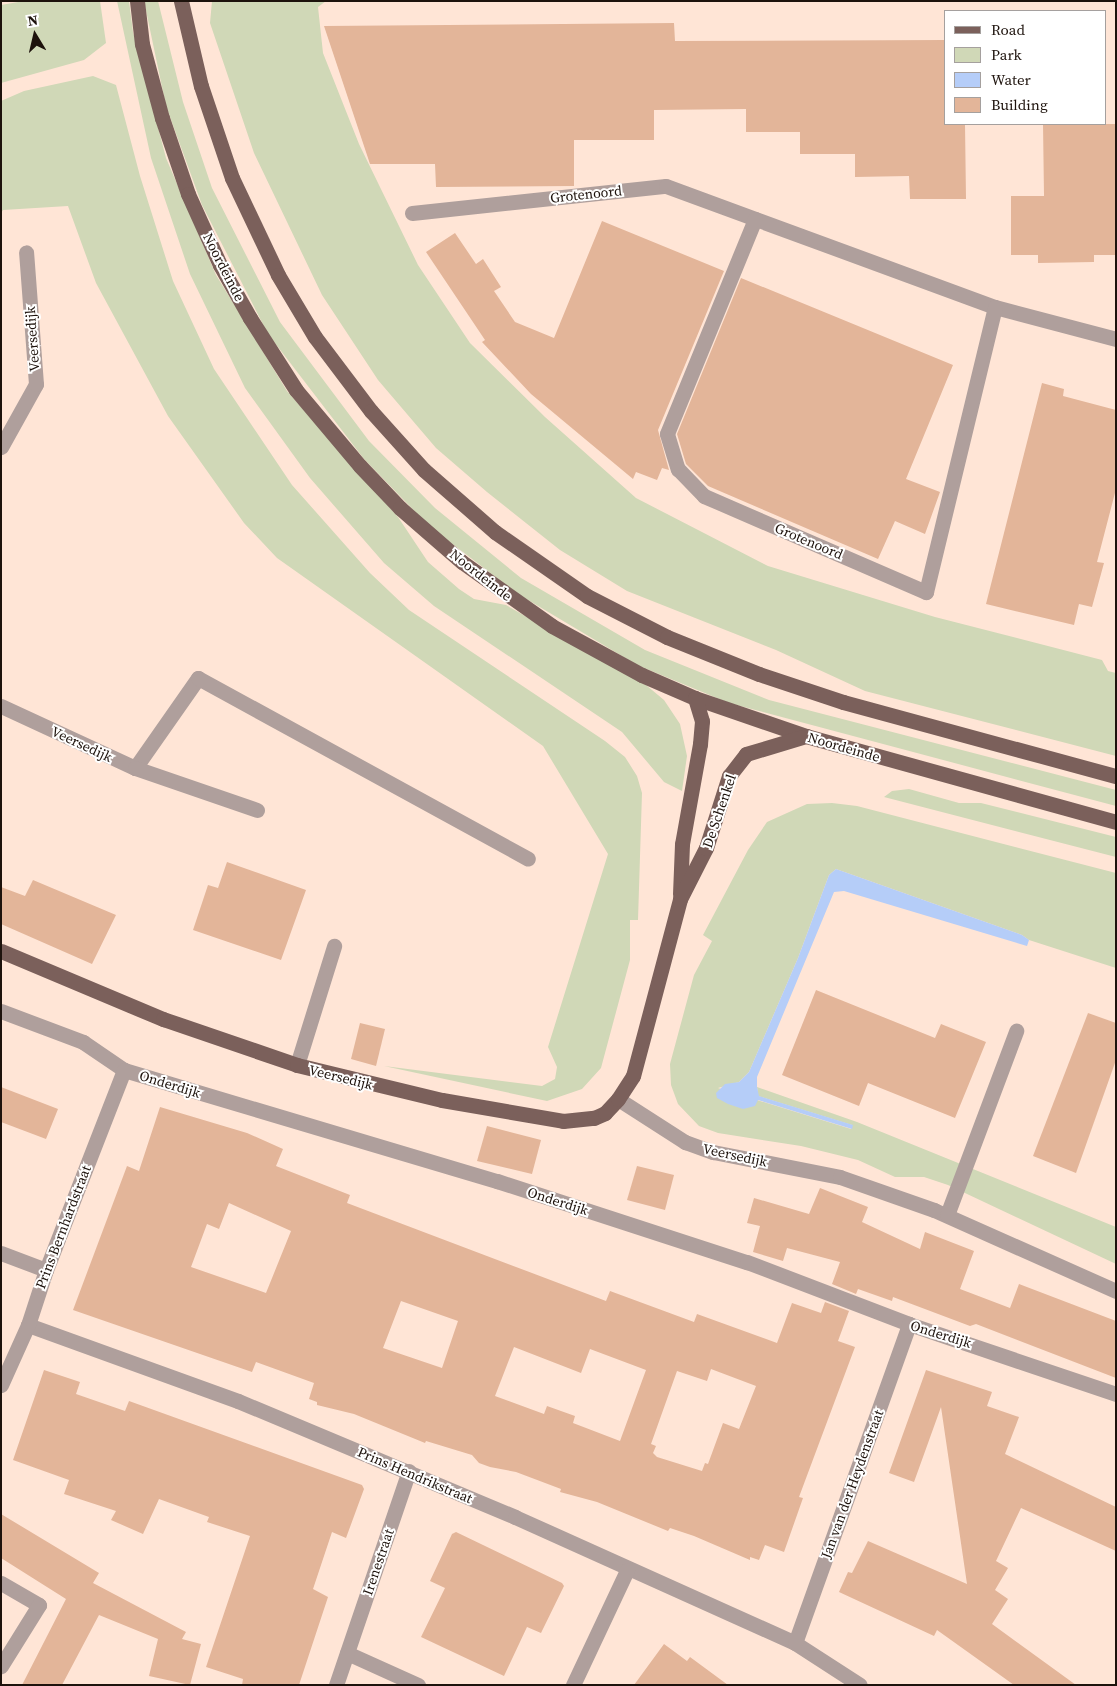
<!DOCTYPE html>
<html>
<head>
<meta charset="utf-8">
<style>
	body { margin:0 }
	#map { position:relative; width:1117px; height:1686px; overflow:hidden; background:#ffe5d6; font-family:"Source Serif 4",serif }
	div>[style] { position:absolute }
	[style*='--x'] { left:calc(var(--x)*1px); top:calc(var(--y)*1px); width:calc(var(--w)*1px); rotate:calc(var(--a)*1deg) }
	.green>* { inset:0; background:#d0d8b7 }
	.water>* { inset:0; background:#b5cdf8 }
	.building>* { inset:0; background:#e3b599 }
	.minor>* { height:15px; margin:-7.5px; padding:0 7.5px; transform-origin:7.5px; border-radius:7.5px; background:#af9f9c }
	.major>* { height:15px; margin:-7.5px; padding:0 7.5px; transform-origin:7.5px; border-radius:7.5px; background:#7b605b }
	span { translate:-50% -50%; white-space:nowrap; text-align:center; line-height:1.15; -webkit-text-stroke:4px #fff; paint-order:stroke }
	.street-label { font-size:14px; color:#1d120c }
	.frame { position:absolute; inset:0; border:2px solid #1d120c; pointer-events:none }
	.legend { position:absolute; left:944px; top:10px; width:162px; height:115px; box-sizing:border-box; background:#fff; border:1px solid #a5a09e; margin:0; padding:6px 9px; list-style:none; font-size:15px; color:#1d120c }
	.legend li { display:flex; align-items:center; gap:10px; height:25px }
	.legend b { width:25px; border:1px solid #a5a09e }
	.north { position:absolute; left:10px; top:10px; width:50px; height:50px; -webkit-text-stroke:4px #fff; paint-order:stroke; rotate:351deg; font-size:14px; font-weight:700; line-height:20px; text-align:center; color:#1d120c }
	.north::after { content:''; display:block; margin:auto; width:18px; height:22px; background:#1d120c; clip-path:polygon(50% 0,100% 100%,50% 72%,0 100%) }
</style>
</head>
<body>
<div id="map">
	<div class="green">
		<div style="clip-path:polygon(24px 1px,100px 1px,106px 43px,84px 60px,1px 83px,1px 5px)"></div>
		<div style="clip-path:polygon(117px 1px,129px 1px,133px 32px,166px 158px,216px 275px,287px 391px,398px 517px,428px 562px,459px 589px,474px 599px,506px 605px,646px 685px,664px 700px,680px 724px,687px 756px,682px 791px,664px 782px,622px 732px,434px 606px,384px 563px,310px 478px,245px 388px,190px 274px,151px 158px)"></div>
		<div style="clip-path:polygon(144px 1px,158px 1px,183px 102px,212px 188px,280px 322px,369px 441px,435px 508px,521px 578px,645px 650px,769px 700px,1116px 790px,1116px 806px,729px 703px,637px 665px,518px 594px,429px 526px,364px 459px,268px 334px,202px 205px,166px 106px)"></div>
		<div style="clip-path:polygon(212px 1px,326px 1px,318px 7px,323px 53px,359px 144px,418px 265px,470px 343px,545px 417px,636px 498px,768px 566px,935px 617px,1102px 660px,1108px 671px,1116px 673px,1116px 756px,865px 691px,776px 650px,627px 591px,560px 550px,487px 492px,436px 448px,378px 380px,322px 295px,254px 153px,210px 23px)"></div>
		<div style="clip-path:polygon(93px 76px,116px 85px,140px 176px,173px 281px,214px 369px,292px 485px,370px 573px,409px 610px,605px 741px,625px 757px,637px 776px,642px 793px,638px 920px,630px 920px,630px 960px,601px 1068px,582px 1089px,547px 1101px,384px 1066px,542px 1086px,555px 1079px,557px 1067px,548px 1047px,608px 854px,543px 746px,277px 558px,244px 523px,168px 416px,96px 283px,68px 206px,3px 210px,1px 213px,1px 101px,24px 91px)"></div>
		<div style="clip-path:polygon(909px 789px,959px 803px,981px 803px,1116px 837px,1116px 857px,884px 797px,892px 791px)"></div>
		<div style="clip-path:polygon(832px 803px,857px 806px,1116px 873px,1116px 968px,1029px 940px,1022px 935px,836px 869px,829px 875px,798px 958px,749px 1072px,739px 1082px,718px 1088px,851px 1129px,852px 1125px,758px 1096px,757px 1087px,857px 1122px,1116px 1227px,1116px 1264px,948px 1185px,924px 1177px,895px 1177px,858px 1160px,801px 1146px,718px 1133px,699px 1126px,678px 1104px,671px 1085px,670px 1064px,694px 975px,712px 941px,703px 935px,748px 850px,767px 822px,807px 804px)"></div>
	</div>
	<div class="water">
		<div style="clip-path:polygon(836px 869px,1022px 935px,1029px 940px,1027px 946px,844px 891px,834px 892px,757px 1077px,757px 1087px,759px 1096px,853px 1125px,852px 1129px,758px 1100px,755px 1106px,743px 1109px,728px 1104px,717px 1098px,716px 1093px,725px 1084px,739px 1082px,749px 1072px,798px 958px,829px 875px)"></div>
	</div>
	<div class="building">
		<div style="clip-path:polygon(674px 23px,675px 41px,946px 40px,946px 124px,965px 124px,966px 199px,910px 199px,909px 176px,855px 177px,855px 154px,800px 154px,800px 132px,746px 132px,746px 109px,654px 110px,654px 140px,574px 140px,574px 186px,436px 187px,435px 164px,370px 164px,324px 26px)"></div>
		<div style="clip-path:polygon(1043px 124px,1116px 124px,1116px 255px,1094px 255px,1094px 262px,1038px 263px,1038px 255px,1011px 255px,1011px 196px,1044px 196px)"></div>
		<div style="clip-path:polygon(602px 221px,724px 271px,658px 430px,669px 470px,662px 468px,657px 480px,636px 472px,633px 479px,531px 394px,482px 342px,485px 340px,426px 252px,455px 233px,476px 264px,483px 259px,501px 287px,494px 291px,515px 322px,554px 338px)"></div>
		<div style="clip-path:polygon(741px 278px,953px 365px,906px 479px,940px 492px,925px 534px,895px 521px,878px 559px,708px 486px,686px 464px,677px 434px)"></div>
		<div style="clip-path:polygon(1042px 383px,1064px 389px,1063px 396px,1116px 410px,1116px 489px,1097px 562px,1104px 563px,1092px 607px,1079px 604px,1074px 625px,986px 604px)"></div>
		<div style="clip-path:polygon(227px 862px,306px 890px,281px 960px,193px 930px,208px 885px,218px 888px)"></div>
		<div style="clip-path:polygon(33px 880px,116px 915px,92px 964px,1px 924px,1px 887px,25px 896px)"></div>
		<div style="clip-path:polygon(816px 990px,935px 1038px,941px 1024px,986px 1042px,955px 1118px,868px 1083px,859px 1106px,782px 1075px)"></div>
		<div style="clip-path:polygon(1088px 1013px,1116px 1023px,1116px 1060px,1076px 1173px,1033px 1156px)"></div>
		<div style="clip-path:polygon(360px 1023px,385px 1029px,376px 1066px,351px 1059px)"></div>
		<div style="clip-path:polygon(1px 1087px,58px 1109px,46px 1139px,1px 1122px)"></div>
		<div style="clip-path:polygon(evenodd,160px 1107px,247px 1133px,283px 1149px,276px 1166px,350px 1195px,347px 1203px,606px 1301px,610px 1291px,694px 1322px,697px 1314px,777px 1343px,792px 1303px,821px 1313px,825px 1302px,849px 1311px,838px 1341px,855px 1347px,799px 1497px,803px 1498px,784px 1552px,765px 1545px,759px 1560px,750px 1557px,750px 1560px,694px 1536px,670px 1528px,668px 1531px,597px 1502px,560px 1492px,561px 1489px,516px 1472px,490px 1467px,479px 1463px,472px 1455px,426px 1441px,425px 1443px,354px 1414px,317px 1405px,317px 1402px,309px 1399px,314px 1383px,256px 1362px,252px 1372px,73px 1310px,127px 1166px,139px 1171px,160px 1107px,229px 1203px,291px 1231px,266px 1293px,191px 1267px,207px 1224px,219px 1229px,229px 1203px,160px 1107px,401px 1301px,458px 1321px,442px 1368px,383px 1348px,401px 1301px,160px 1107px,514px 1347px,581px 1373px,590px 1349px,646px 1370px,620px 1441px,573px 1423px,575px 1416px,547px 1406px,544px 1414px,495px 1396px,514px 1347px,160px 1107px,711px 1369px,756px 1386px,739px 1429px,723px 1423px,708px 1464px,705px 1463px,702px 1471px,657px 1457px,653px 1453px,656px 1446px,651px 1444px,677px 1371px,707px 1381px,711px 1369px)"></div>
		<div style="clip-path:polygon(487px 1126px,541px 1140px,532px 1174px,477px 1161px)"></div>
		<div style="clip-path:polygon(637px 1166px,674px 1175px,665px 1210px,627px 1200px)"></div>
		<div style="clip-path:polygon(820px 1188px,868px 1207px,862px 1222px,920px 1249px,925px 1232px,974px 1251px,960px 1289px,1010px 1308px,1019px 1284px,1116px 1321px,1116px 1378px,976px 1324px,970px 1326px,893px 1297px,892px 1301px,858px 1289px,856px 1294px,832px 1284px,840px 1262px,787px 1248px,783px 1261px,753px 1252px,760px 1226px,747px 1223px,754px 1198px,809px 1214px)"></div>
		<div style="clip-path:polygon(44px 1370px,80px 1382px,76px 1394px,125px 1411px,129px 1401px,362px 1485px,364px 1489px,346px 1538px,332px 1532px,313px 1589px,328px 1597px,299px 1685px,242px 1685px,243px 1679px,206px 1667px,250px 1536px,207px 1522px,209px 1517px,159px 1499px,143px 1534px,111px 1520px,116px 1511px,64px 1494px,69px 1480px,13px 1460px)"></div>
		<div style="clip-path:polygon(926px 1370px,992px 1392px,987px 1406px,1019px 1417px,1005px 1454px,1116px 1507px,1116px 1551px,1021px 1508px,996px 1561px,1008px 1568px,995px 1590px,1008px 1599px,992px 1624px,1076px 1685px,1014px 1685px,937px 1630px,934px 1636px,839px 1592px,848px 1572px,852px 1573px,868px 1541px,967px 1584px,941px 1407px,914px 1482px,889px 1473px)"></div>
		<div style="clip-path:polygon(1px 1514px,99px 1573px,93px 1583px,186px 1632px,182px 1639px,201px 1644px,190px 1685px,149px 1676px,158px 1639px,99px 1615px,62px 1685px,22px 1685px,66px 1599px,1px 1558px)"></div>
		<div style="clip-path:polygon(456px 1532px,562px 1583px,564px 1586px,541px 1633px,527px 1627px,504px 1676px,421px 1637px,445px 1588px,430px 1581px,452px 1534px)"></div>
		<div style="clip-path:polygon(664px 1644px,687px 1661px,690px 1657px,728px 1685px,634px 1685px)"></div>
	</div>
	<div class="minor">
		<div style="--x:412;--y:213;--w:255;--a:-6.1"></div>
		<div style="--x:666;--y:186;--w:351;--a:20.2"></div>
		<div style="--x:995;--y:307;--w:125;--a:14.8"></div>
		<div style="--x:755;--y:219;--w:232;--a:112.3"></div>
		<div style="--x:667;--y:434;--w:37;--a:73"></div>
		<div style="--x:678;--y:469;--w:37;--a:46"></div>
		<div style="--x:704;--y:496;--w:242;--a:23.4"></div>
		<div style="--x:926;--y:592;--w:293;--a:-76.4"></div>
		<div style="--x:1;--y:447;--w:72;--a:-60.9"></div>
		<div style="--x:36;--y:384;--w:132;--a:-94.3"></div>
		<div style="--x:1;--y:706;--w:148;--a:24.8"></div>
		<div style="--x:135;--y:768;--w:110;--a:-55"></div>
		<div style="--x:198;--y:678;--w:376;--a:28.7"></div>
		<div style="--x:135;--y:768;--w:129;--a:19"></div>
		<div style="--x:1;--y:1011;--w:88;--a:20.7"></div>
		<div style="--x:83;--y:1042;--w:50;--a:34.3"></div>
		<div style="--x:124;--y:1070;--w:389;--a:16.6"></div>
		<div style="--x:497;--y:1181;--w:263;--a:18"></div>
		<div style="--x:747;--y:1262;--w:173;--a:20.9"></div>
		<div style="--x:909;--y:1324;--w:219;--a:18.7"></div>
		<div style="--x:297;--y:1065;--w:125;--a:-72.7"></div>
		<div style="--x:618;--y:1099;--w:80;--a:32.7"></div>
		<div style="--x:685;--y:1142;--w:30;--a:20"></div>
		<div style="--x:713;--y:1152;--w:129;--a:11.1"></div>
		<div style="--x:840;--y:1177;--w:100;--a:19.3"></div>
		<div style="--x:934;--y:1210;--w:199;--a:24"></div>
		<div style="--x:947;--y:1215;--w:197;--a:-69.4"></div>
		<div style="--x:1;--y:1253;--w:48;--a:20.7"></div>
		<div style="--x:28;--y:1325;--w:223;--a:19.9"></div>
		<div style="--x:238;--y:1401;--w:300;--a:22.7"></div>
		<div style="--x:515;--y:1517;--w:307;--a:24.2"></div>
		<div style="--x:795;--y:1643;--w:77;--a:32.9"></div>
		<div style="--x:1;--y:1385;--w:66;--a:-65.8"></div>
		<div style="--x:28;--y:1325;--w:58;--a:-71.9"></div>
		<div style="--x:46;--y:1270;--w:215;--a:-68.7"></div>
		<div style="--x:1;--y:1583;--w:44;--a:30.1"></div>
		<div style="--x:39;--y:1605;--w:72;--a:121.9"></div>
		<div style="--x:795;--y:1643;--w:339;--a:-70.3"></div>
		<div style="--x:347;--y:1653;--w:78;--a:24.3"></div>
		<div style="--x:336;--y:1685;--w:226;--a:-71.2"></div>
		<div style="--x:573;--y:1685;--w:127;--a:-64.8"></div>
	</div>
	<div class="major">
		<div style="--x:137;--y:1;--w:43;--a:83.4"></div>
		<div style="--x:142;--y:44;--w:77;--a:74.9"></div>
		<div style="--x:162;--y:118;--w:80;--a:71.1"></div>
		<div style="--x:188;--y:194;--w:78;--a:65.7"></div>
		<div style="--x:220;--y:265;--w:61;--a:60.5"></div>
		<div style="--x:250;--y:318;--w:85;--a:57.4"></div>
		<div style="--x:296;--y:390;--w:99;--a:49.9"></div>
		<div style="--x:360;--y:466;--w:58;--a:46.4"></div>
		<div style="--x:400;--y:508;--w:82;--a:41.1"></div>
		<div style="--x:462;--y:562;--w:110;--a:35.4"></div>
		<div style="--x:552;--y:626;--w:102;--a:28.6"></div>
		<div style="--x:642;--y:675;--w:58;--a:23.5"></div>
		<div style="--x:695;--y:698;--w:117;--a:18.9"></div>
		<div style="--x:806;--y:736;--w:322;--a:15.5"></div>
		<div style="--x:181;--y:1;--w:87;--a:76.8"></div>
		<div style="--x:201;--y:86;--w:97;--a:71.4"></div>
		<div style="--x:232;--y:178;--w:107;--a:64.6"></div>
		<div style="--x:278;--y:275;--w:72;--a:59.2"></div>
		<div style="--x:315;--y:337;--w:93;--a:52.9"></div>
		<div style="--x:371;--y:411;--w:79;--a:48.1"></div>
		<div style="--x:424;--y:470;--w:94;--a:41.1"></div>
		<div style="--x:495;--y:532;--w:112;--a:34.8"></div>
		<div style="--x:587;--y:596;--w:90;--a:27.1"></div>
		<div style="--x:667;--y:637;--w:99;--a:21.9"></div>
		<div style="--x:759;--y:674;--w:89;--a:18.4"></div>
		<div style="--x:843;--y:702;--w:283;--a:15.2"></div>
		<div style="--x:680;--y:894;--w:50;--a:-87.7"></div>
		<div style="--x:682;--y:844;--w:102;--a:-79.8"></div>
		<div style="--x:700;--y:744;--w:23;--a:-85"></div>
		<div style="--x:702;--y:721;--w:24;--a:-107"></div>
		<div style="--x:1;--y:951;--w:176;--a:22.8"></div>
		<div style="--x:163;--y:1019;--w:142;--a:18.9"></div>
		<div style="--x:297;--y:1065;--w:149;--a:13.6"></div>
		<div style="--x:442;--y:1100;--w:123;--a:9.8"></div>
		<div style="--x:563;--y:1121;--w:31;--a:-6"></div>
		<div style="--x:594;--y:1118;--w:12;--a:-24"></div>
		<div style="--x:605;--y:1113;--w:19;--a:-47"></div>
		<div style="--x:618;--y:1099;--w:27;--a:-57"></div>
		<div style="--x:633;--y:1076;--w:183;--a:-75.1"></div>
		<div style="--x:680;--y:899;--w:57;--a:-63"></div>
		<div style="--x:706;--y:848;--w:76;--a:-72.3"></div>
		<div style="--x:729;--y:776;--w:28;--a:-52"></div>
		<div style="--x:746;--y:754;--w:63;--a:-16.7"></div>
	</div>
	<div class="street-label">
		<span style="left:586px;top:194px;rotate:-6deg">Grotenoord</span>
		<span style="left:224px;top:267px;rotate:63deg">Noordeinde</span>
		<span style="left:32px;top:339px;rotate:-94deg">Veersedijk</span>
		<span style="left:809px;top:541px;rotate:23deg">Grotenoord</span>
		<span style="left:481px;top:575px;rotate:38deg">Noordeinde</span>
		<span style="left:82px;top:744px;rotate:25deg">Veersedijk</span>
		<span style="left:844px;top:747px;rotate:16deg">Noordeinde</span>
		<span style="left:719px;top:811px;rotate:-71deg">De Schenkel</span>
		<span style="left:341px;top:1077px;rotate:14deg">Veersedijk</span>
		<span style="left:170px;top:1084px;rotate:17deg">Onderdijk</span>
		<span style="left:735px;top:1155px;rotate:12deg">Veersedijk</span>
		<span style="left:558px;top:1201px;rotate:18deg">Onderdijk</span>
		<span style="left:63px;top:1227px;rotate:-69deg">Prins Bernhardstraat</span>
		<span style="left:941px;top:1334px;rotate:17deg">Onderdijk</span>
		<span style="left:415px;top:1475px;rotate:23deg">Prins Hendrikstraat</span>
		<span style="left:852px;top:1484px;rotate:-70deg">Jan van der Heydenstraat</span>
		<span style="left:378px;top:1562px;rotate:-71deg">Irenestraat</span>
	</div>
	<div class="frame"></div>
	<ul class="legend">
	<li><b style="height:6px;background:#7b605b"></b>Road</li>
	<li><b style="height:14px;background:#d0d8b7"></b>Park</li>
	<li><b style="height:14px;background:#b5cdf8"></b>Water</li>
	<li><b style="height:14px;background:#e3b599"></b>Building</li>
	</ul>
	<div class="north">N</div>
</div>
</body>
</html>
